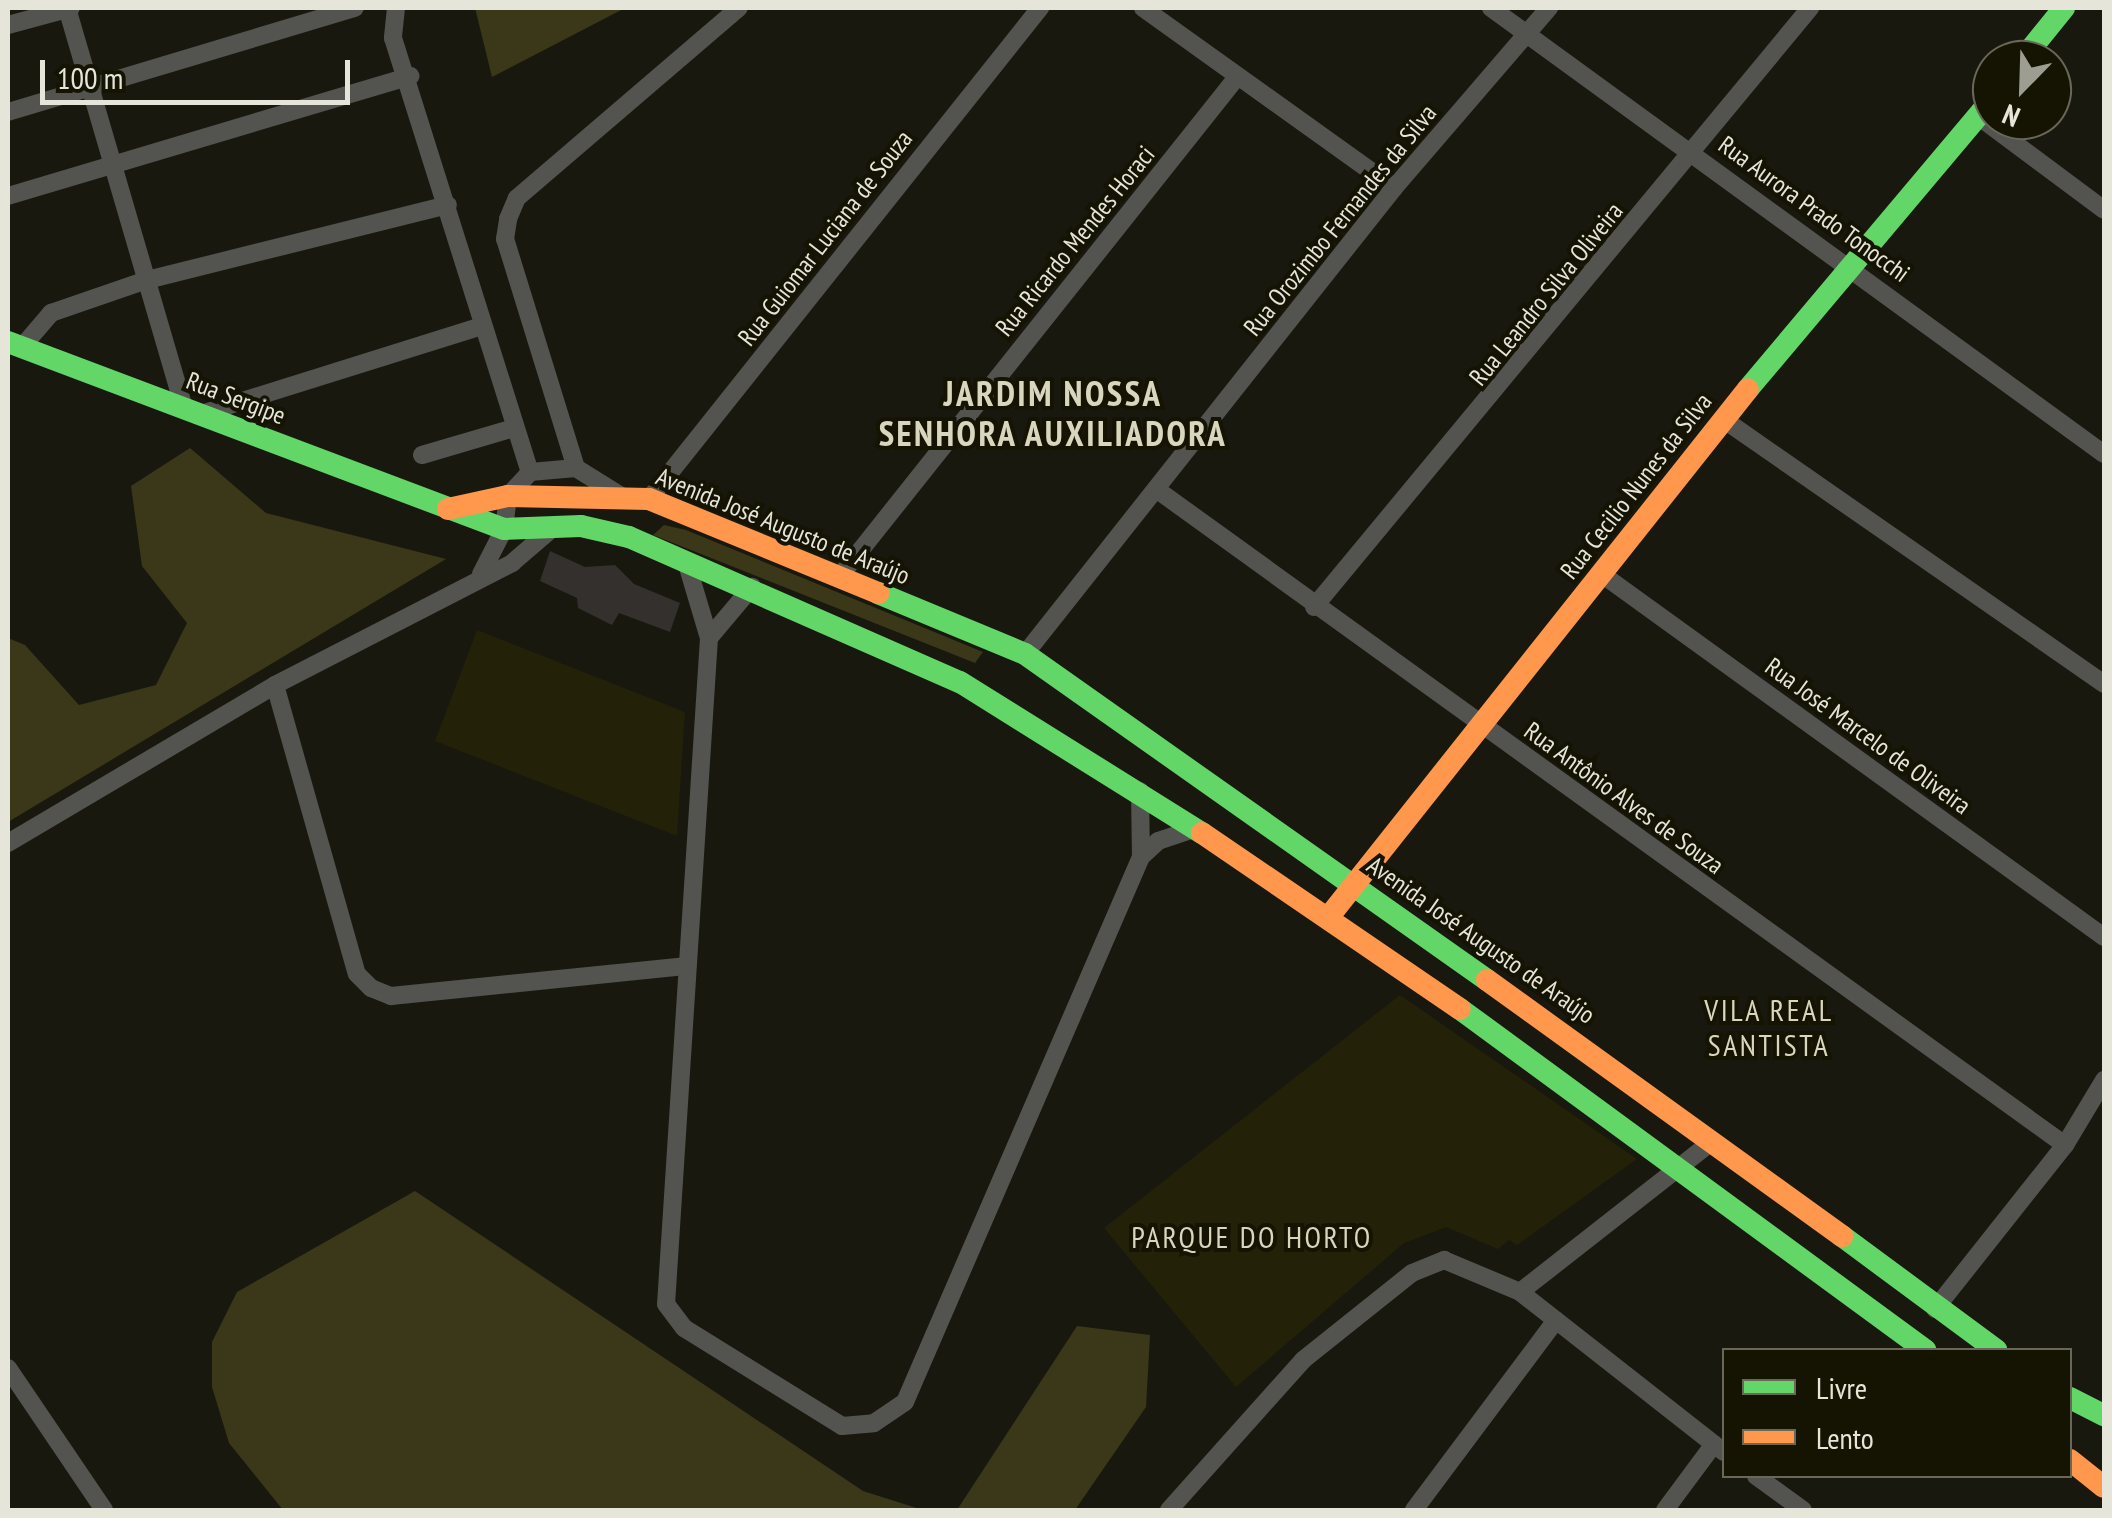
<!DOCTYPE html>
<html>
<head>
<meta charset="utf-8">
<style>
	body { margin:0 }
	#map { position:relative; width:2112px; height:1518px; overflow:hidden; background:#19180e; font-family:"PT Sans Narrow",sans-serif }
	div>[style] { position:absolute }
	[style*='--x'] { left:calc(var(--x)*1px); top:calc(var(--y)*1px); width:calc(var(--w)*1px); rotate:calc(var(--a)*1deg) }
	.built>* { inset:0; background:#232108 }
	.green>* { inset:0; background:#3b3719 }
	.building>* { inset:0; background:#33302e }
	.street>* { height:18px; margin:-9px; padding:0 9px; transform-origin:9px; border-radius:9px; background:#53534f }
	.fast>* { height:22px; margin:-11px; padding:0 11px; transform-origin:11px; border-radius:11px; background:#63d668 }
	.slow>* { height:22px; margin:-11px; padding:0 11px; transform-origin:11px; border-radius:11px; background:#ff974d }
	span { translate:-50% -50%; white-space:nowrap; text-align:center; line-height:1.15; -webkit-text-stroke:8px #151302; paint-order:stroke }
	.street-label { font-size:25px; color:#e6e5d9 }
	.quarter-label { font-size:30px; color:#d9d6be; letter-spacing:2.5px }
	.district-label { font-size:35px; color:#d9d6be; font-weight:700; letter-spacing:2.5px }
	.frame { position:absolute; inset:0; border:10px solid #e6e5d9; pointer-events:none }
	.legend { position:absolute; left:1722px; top:1348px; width:350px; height:130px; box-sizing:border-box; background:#151302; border:2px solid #696758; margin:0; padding:12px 18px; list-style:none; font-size:30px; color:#e6e5d9 }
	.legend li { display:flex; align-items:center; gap:20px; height:50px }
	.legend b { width:50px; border:2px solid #696758 }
	.north { position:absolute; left:1972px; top:40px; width:100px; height:100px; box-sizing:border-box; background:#151302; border:2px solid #696758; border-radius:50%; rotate:203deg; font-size:28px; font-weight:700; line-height:40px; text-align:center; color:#e6e5d9 }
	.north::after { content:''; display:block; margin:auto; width:35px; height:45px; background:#9e9d92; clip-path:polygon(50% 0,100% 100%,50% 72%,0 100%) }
	.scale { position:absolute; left:40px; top:60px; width:310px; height:45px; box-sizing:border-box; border:5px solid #e6e5d9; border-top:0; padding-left:12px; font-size:30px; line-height:35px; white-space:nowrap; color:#e6e5d9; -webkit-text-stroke:8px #151302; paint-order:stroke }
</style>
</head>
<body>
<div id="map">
	<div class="built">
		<div style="clip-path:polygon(477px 630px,685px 712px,677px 836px,435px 741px)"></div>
		<div style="clip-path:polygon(1400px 995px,1637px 1159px,1517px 1245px,1509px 1240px,1498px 1249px,1446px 1227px,1404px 1243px,1236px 1387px,1104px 1228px)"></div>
	</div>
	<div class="green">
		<div style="clip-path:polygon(475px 8px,625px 8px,492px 77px)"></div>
		<div style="clip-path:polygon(190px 448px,266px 513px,446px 559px,8px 822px,8px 638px,25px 645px,79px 705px,156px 685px,187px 623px,142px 566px,131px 486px)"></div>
		<div style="clip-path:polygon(664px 525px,686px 530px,983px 652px,975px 663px,653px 535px)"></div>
		<div style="clip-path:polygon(415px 1191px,863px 1491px,923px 1510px,283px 1510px,229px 1443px,212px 1387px,212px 1342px,237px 1292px)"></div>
		<div style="clip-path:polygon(1077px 1326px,1150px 1335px,1146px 1407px,1075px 1510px,957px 1510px)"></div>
	</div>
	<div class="building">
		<div style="clip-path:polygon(550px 551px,585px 567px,615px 565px,634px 584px,680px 603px,670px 632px,619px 613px,612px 625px,578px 608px,577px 598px,540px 581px)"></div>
	</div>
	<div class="street">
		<div style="--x:67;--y:8;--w:416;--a:73.7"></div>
		<div style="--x:396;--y:8;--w:30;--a:96"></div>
		<div style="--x:393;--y:38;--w:455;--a:72.5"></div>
		<div style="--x:1143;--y:8;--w:309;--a:35.6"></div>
		<div style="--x:1491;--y:8;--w:758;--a:36.04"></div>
		<div style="--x:8;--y:25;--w:65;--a:-15.1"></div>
		<div style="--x:8;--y:112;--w:362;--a:-16.7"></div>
		<div style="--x:1978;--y:116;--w:157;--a:36.7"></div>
		<div style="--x:8;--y:196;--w:420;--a:-16.6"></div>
		<div style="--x:22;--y:347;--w:45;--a:-49.5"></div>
		<div style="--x:51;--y:313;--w:102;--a:-19"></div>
		<div style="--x:147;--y:280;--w:310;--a:-14"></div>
		<div style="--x:201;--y:414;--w:294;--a:-17.4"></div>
		<div style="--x:1723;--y:419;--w:464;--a:34.8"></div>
		<div style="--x:422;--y:455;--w:96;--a:-16.4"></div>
		<div style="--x:576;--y:468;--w:240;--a:-107.2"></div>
		<div style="--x:505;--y:239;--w:20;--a:-81"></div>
		<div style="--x:508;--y:219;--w:23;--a:-67"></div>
		<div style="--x:517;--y:198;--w:292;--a:-40.6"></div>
		<div style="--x:1156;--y:489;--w:1121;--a:35.82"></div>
		<div style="--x:649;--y:499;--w:628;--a:-51.47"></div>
		<div style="--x:686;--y:561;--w:80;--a:73.4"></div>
		<div style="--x:709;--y:638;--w:667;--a:93.69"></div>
		<div style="--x:666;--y:1304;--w:30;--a:53"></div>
		<div style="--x:684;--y:1328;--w:186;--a:31.8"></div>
		<div style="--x:842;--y:1426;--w:32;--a:-5"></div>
		<div style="--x:874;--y:1423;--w:37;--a:-34"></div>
		<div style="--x:905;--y:1402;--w:594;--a:-66.59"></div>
		<div style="--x:1141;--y:857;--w:66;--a:-90.9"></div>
		<div style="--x:481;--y:574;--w:51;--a:-62.9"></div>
		<div style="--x:504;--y:529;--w:33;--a:-83"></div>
		<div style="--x:508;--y:496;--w:33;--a:-47"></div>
		<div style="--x:530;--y:472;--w:46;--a:-5"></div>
		<div style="--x:576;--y:468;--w:53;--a:31.9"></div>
		<div style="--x:1603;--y:575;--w:618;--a:35.85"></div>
		<div style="--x:840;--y:576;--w:638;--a:-51.49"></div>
		<div style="--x:1314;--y:607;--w:778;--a:-50.37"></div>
		<div style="--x:709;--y:638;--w:67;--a:-49.9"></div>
		<div style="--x:1025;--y:654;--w:594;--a:-51.63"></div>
		<div style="--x:1394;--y:188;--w:238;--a:-49.3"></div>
		<div style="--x:275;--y:685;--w:300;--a:74.2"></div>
		<div style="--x:357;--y:974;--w:20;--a:45"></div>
		<div style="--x:371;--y:988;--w:22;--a:22"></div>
		<div style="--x:391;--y:996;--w:298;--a:-5.8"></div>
		<div style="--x:8;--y:843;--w:310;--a:-30.6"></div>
		<div style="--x:275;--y:685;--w:267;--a:-27.2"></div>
		<div style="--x:512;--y:563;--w:57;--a:-40.7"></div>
		<div style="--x:1141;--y:857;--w:23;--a:-43"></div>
		<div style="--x:1158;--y:841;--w:41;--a:-18.4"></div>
		<div style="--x:1520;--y:1292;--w:243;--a:-38.1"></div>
		<div style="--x:1935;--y:1309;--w:209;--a:-51.6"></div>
		<div style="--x:2065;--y:1145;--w:76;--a:-59"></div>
		<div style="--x:8;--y:1368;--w:171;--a:55.9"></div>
		<div style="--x:1756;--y:1476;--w:58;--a:35.9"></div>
		<div style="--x:1169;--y:1510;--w:201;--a:-48.2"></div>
		<div style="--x:1303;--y:1360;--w:139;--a:-38.6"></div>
		<div style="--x:1412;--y:1273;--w:35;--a:-22"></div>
		<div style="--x:1444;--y:1260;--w:82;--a:22.8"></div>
		<div style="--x:1520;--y:1292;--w:259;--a:38.1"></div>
		<div style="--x:1414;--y:1510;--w:237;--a:-53.2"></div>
		<div style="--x:1665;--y:1510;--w:82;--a:-53.4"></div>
	</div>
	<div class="fast">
		<div style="--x:2022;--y:60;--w:67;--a:-51.1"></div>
		<div style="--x:8;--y:342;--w:530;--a:20.66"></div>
		<div style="--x:504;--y:529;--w:77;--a:-2.2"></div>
		<div style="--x:581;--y:526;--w:49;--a:12.9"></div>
		<div style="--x:629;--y:537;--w:361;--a:23.7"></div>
		<div style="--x:960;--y:682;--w:285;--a:32"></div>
		<div style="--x:1748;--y:389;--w:379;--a:-49.9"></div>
		<div style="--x:878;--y:593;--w:159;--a:22.5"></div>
		<div style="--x:1025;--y:654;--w:565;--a:35.21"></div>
		<div style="--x:1460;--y:1009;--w:577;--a:36.25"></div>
		<div style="--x:1842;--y:1236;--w:192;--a:36.5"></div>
		<div style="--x:2070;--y:1398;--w:38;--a:27"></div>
	</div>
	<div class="slow">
		<div style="--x:448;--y:509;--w:61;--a:-12.2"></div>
		<div style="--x:508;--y:496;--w:141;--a:1.2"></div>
		<div style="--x:649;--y:499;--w:248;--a:22.3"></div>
		<div style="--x:1202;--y:833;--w:312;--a:34.3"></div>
		<div style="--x:1331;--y:914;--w:670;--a:-51.54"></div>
		<div style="--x:1487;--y:980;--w:438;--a:35.8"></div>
		<div style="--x:2070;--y:1460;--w:43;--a:38.5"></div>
	</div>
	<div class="street-label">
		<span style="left:1814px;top:209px;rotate:36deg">Rua Aurora Prado Tonocchi</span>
		<span style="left:1340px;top:220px;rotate:-51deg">Rua Orozimbo Fernandes da Silva</span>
		<span style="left:825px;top:238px;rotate:-52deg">Rua Guiomar Luciana de Souza</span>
		<span style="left:1075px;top:241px;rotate:-51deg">Rua Ricardo Mendes Horaci</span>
		<span style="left:1546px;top:294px;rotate:-51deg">Rua Leandro Silva Oliveira</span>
		<span style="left:236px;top:398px;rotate:21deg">Rua Sergipe</span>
		<span style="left:1636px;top:486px;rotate:-52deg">Rua Cecilio Nunes da Silva</span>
		<span style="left:783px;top:526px;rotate:22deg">Avenida José Augusto de Araújo</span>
		<span style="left:1868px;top:736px;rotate:36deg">Rua José Marcelo de Oliveira</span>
		<span style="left:1624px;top:798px;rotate:36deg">Rua Antônio Alves de Souza</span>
		<span style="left:1481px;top:940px;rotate:35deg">Avenida José Augusto de Araújo</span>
	</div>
	<div class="quarter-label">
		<span style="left:1769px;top:1027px">VILA REAL<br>SANTISTA</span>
		<span style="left:1252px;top:1237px">PARQUE DO HORTO</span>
	</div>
	<div class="district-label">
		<span style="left:1053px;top:413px">JARDIM NOSSA<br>SENHORA AUXILIADORA</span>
	</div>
	<div class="frame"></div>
	<ul class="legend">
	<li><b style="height:12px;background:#63d668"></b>Livre</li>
	<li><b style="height:12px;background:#ff974d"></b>Lento</li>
	</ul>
	<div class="north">N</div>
	<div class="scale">100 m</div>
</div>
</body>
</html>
